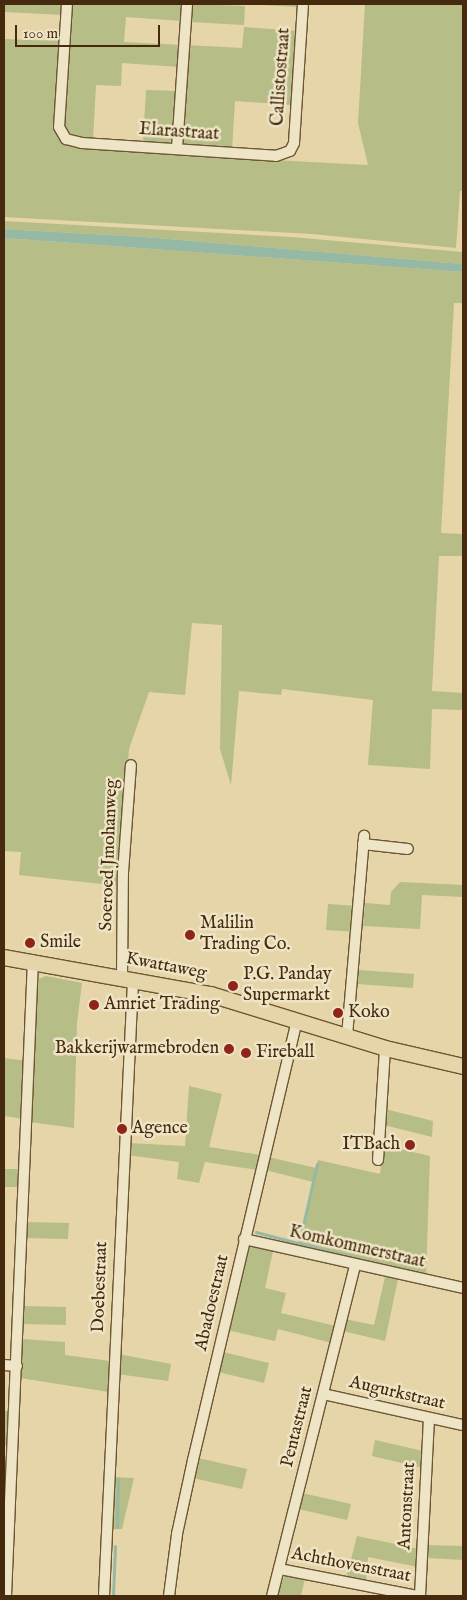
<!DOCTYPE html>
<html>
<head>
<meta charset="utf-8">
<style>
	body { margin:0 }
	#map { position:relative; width:467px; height:1600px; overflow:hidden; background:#e5d5a8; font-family:"IM FELL English",serif }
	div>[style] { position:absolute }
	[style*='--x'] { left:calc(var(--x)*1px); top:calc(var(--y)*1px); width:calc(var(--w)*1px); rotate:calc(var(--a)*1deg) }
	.green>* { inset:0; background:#b6bd86 }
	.water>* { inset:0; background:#96b9a5 }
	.stream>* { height:3px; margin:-1.5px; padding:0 1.5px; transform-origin:1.5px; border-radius:1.5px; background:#96b9a5 }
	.roads { filter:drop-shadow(1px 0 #6e5534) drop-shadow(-1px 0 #6e5534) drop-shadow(0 1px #6e5534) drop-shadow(0 -1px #6e5534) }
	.street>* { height:10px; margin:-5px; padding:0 5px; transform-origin:5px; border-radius:5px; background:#eee4c6 }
	.primary>* { height:15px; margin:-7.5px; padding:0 7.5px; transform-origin:7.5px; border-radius:7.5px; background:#e5d5a8 }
	.dots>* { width:14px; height:14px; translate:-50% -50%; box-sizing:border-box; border:2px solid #eee4c6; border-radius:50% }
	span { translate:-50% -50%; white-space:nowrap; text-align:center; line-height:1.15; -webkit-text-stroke:5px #eee4c6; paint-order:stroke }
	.street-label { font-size:18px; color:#462a0d }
	.poi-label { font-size:18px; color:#462a0d }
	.left { translate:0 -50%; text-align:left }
	.right { translate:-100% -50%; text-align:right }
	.frame { position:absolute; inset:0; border:5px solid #462a0d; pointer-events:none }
	.scale { position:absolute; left:15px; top:25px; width:145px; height:22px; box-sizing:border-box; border:2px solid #462a0d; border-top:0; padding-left:6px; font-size:15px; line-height:18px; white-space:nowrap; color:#462a0d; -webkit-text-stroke:4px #eee4c6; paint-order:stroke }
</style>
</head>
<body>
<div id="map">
	<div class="green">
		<div style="clip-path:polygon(4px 4px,64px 4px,63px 15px,4px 12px)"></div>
		<div style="clip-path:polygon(71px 4px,182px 4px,182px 21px,126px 17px,124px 42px,181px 45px,179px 67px,122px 63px,121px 86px,96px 85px,93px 140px,69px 137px,62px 125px)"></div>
		<div style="clip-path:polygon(191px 4px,245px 6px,244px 25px,190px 22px)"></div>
		<div style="clip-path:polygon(244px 4px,299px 4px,298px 7px)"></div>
		<div style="clip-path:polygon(365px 4px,463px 4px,463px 191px,460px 191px,456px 248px,312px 234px,4px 217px,4px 39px,60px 41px,62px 140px,254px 159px,368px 165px,358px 123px)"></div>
		<div style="clip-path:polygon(244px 27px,298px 31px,293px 105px,235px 101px,232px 149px,187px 146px,182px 141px,187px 45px,242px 48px)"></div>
		<div style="clip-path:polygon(146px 90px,178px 91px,174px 138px,168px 143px,143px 143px)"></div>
		<div style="clip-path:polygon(4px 221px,291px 237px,463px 252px,463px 264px,145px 237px,4px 229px)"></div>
		<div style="clip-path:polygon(4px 238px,463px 272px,463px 303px,454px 303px,441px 533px,463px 534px,463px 556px,439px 556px,432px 691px,463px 693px,463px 710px,432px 709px,430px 769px,368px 765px,373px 700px,282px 689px,281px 695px,239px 691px,231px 785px,220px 749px,222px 625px,192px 623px,185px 695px,149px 692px,129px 749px,120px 886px,19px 875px,21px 852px,4px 851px)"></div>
		<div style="clip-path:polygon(400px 882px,463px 885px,463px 897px,422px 895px,420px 929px,363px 926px,365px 903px,390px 905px,391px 892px)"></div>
		<div style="clip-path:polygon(328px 904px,358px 906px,357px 932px,326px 930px)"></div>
		<div style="clip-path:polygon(359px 970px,414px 974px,413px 988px,358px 984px)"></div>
		<div style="clip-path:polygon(46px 976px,82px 983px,77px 1023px,74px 1128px,30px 1122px,37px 980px)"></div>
		<div style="clip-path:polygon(4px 1058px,27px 1061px,24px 1119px,4px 1116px)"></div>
		<div style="clip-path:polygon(189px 1086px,222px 1094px,209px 1147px,261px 1155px,257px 1170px,205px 1162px,199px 1183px,177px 1179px,179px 1162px,127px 1155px,128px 1143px,185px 1146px)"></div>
		<div style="clip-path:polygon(385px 1109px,433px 1121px,432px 1137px,384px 1125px)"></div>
		<div style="clip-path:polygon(383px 1145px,430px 1156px,426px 1277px,298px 1248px,313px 1182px,265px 1170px,268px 1157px,316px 1168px,318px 1160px,380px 1174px)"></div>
		<div style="clip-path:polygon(4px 1169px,21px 1169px,20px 1187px,4px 1187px)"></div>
		<div style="clip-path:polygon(26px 1222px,69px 1223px,68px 1239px,26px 1238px)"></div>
		<div style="clip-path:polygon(250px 1246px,273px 1251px,265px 1288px,286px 1293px,281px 1313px,336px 1326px,332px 1343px,278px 1329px,275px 1341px,227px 1330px)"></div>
		<div style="clip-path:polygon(385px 1277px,398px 1279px,385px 1341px,343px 1331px,345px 1319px,374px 1325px)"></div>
		<div style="clip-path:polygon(22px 1306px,66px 1307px,66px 1325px,22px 1324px)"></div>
		<div style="clip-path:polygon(22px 1339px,65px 1342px,65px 1355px,110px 1361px,109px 1392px,20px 1378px)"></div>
		<div style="clip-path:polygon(223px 1352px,269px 1363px,264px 1383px,218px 1372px)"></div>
		<div style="clip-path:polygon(118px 1354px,171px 1364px,168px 1381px,117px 1374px)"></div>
		<div style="clip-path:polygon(4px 1411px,11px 1411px,10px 1446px,4px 1445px)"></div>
		<div style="clip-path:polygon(375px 1440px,423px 1451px,423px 1468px,372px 1456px)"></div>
		<div style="clip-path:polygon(198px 1458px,247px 1469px,242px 1489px,193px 1478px)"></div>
		<div style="clip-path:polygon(113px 1477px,134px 1478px,122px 1529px,111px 1529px)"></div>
		<div style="clip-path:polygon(302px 1493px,351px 1504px,347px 1520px,298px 1509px)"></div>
		<div style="clip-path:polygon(357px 1536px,419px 1549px,418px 1567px,368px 1557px,366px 1582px,346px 1579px)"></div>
		<div style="clip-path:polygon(426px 1545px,463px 1546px,463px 1560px,426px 1558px)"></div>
		<div style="clip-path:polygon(285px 1575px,305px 1579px,301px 1596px,277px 1596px)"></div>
	</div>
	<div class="water">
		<div style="clip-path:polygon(4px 229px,145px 237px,463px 264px,463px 272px,4px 238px)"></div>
	</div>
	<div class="stream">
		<div style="--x:256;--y:1232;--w:109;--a:14.9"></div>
		<div style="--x:299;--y:1243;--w:81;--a:-77.2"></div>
		<div style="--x:117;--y:1527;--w:48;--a:-88.8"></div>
		<div style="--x:113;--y:1596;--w:50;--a:-87.7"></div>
	</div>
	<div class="roads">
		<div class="street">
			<div style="--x:67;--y:4;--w:123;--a:93.7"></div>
			<div style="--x:59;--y:127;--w:14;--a:60"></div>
			<div style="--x:66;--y:139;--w:16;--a:14"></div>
			<div style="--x:82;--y:143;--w:194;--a:3.8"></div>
			<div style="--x:276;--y:156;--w:15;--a:-20"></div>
			<div style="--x:290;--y:151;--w:9;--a:-63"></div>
			<div style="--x:294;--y:143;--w:139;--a:-86.3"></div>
			<div style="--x:177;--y:148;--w:144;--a:-86"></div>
			<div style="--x:363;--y:844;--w:45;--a:6.3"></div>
			<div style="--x:122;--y:978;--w:105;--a:-89.5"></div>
			<div style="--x:123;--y:873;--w:108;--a:-85.8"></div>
			<div style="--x:347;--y:1036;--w:201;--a:-85.1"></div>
			<div style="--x:378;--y:1160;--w:112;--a:-86.4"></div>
			<div style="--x:244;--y:1239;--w:224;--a:12.6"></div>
			<div style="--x:4;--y:1365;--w:13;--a:4"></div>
			<div style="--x:323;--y:1394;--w:143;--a:12.5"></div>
			<div style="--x:280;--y:1569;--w:140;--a:11.1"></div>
			<div style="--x:6;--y:1596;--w:636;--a:-87.57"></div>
			<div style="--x:104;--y:1596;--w:617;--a:-87.3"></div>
			<div style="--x:169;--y:1596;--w:63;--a:-82.6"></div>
			<div style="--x:177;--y:1534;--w:76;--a:-77.8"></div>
			<div style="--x:193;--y:1460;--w:453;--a:-76.7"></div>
			<div style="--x:272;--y:1596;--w:341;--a:-75.9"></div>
			<div style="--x:420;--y:1596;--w:178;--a:-87.1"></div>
		</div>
		<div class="primary">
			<div style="--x:4;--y:957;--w:209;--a:10.2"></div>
			<div style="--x:210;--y:994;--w:183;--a:17.1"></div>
			<div style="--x:385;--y:1048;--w:80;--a:13"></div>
		</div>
	</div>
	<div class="dots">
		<div style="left:190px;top:935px;background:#8f2418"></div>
		<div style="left:30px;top:943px;background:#8f2418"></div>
		<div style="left:233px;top:986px;background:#8f2418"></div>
		<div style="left:94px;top:1005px;background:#8f2418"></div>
		<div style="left:338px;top:1013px;background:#8f2418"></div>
		<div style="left:229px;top:1049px;background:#8f2418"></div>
		<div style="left:246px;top:1053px;background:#8f2418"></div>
		<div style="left:122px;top:1129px;background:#8f2418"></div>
		<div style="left:410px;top:1145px;background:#8f2418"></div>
	</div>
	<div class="street-label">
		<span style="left:282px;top:77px;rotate:-86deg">Callistostraat</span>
		<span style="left:179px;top:133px;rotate:4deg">Elarastraat</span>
		<span style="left:110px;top:855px;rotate:-88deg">Soeroed Jmohanweg</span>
		<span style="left:166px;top:967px;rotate:11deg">Kwattaweg</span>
		<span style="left:357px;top:1248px;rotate:13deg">Komkommerstraat</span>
		<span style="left:101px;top:1287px;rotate:-88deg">Doebestraat</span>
		<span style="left:213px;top:1303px;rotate:-77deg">Abadoestraat</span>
		<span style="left:397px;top:1394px;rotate:13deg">Augurkstraat</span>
		<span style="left:298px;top:1427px;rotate:-76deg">Pentastraat</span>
		<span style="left:408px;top:1506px;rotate:-87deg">Antonstraat</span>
		<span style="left:351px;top:1566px;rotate:11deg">Achthovenstraat</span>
	</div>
	<div class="poi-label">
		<span class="left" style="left:200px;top:935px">Malilin<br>Trading Co.</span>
		<span class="left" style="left:40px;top:943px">Smile</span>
		<span class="left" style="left:243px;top:986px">P.G. Panday<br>Supermarkt</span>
		<span class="left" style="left:104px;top:1005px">Amriet Trading</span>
		<span class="left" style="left:348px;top:1013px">Koko</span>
		<span class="right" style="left:219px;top:1049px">Bakkerijwarmebroden</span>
		<span class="left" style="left:256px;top:1053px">Fireball</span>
		<span class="left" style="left:132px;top:1129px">Agence</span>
		<span class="right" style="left:400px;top:1145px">ITBach</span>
	</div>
	<div class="frame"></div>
	<div class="scale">100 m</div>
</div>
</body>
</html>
